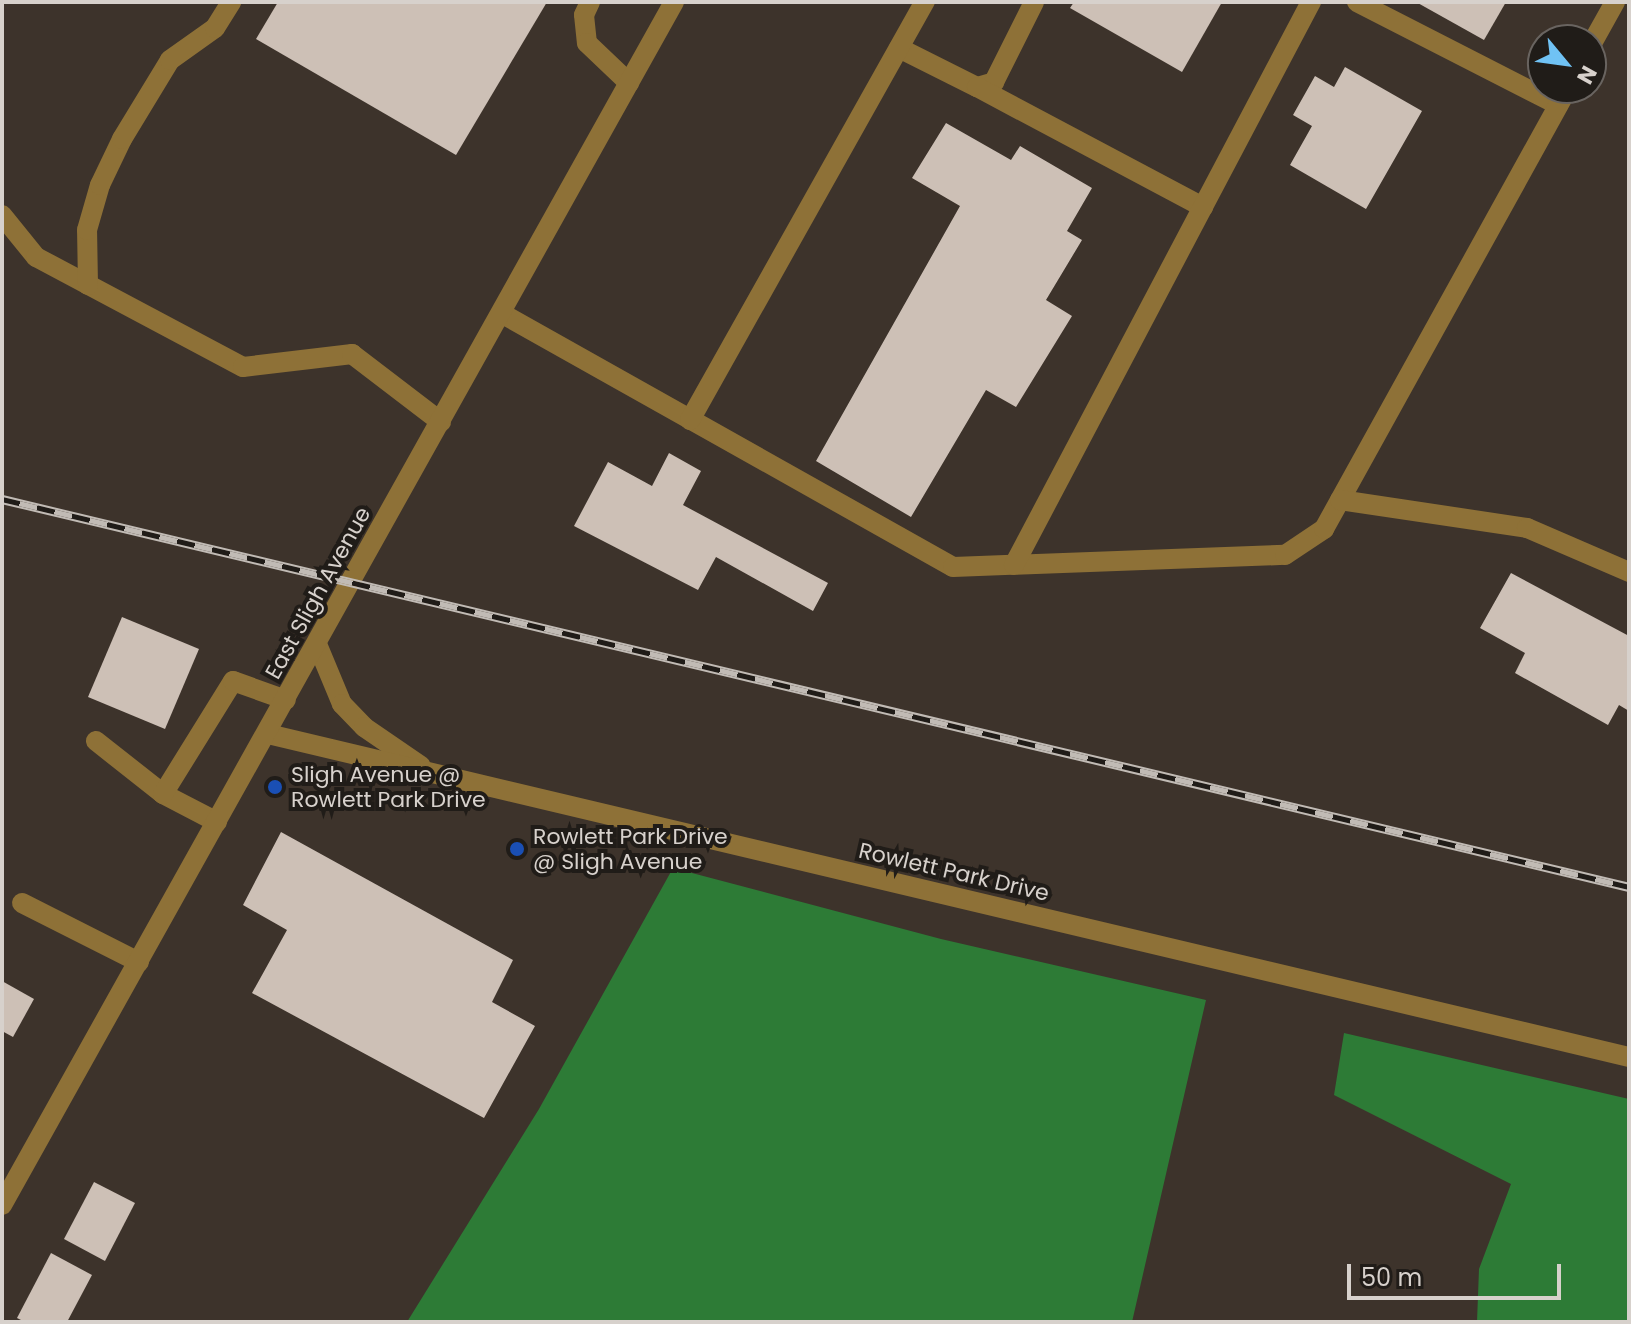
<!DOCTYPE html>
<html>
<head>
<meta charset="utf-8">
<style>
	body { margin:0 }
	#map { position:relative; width:1631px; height:1324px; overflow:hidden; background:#3d332b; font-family:Poppins,sans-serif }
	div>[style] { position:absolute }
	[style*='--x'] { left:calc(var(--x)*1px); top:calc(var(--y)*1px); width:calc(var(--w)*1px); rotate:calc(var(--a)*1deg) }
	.forest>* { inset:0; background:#2d7b36 }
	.building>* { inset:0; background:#cdc0b6 }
	.minor>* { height:20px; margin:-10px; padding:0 10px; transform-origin:10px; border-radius:10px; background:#8e7137 }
	.rail>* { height:9px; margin-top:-4.5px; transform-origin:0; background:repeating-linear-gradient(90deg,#201c18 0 18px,#c1bbb5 0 36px); box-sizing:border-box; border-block:2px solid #c1bbb5 }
	.dots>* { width:22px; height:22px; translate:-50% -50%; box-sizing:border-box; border:4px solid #201c18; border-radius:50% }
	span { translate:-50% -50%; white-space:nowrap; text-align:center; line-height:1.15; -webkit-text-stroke:8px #201c18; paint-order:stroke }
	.street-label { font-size:22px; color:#d7d1cc }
	.poi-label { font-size:22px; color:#d7d1cc }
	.left { translate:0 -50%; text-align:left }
	.frame { position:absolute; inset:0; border:4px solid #d7d1cc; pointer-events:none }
	.north { position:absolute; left:1527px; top:24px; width:80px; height:80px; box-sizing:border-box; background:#201c18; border:2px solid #696460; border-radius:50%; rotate:119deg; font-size:22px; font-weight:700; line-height:32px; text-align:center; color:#d7d1cc }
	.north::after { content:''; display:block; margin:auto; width:28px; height:36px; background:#70c2f4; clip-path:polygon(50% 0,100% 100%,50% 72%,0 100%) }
	.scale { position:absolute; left:1347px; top:1264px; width:214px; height:36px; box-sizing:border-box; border:4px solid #d7d1cc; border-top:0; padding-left:10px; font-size:24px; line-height:28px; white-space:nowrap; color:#d7d1cc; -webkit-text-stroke:6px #201c18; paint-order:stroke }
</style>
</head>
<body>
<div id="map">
	<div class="forest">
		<div style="clip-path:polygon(673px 868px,941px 939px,1206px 1000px,1132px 1322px,407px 1322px,539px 1109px)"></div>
		<div style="clip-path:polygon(1344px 1033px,1629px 1099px,1629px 1322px,1477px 1322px,1479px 1269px,1511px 1184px,1334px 1095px)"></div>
	</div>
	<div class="building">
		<div style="clip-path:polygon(278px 2px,547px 2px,456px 155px,256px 39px)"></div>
		<div style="clip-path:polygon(1074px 2px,1222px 2px,1182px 72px,1070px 8px)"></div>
		<div style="clip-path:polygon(1416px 2px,1506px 2px,1484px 40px)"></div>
		<div style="clip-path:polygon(1345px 67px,1422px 111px,1366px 209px,1290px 165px,1312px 126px,1293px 115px,1315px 76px,1334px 87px)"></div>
		<div style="clip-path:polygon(946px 123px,1011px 160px,1020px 146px,1092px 188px,1067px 231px,1082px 240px,1046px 300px,1072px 316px,1016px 407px,986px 390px,911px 517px,816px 461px,960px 206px,912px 178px)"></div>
		<div style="clip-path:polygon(669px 453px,701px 471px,683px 505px,828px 583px,813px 611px,716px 557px,698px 590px,574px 526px,608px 462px,652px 486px)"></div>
		<div style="clip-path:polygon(1511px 573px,1629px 636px,1629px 711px,1619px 705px,1608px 725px,1515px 673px,1525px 653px,1480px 628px)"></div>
		<div style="clip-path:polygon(122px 617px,199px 649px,165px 729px,88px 697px)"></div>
		<div style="clip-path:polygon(281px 832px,513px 960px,492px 1002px,535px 1026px,484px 1118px,252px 993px,287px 930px,243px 905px)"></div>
		<div style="clip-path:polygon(2px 981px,34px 999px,13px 1037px,2px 1031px)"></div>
		<div style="clip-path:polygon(94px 1182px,135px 1203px,105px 1261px,64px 1239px)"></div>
		<div style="clip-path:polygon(51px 1253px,92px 1275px,67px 1322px,25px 1322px,17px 1318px)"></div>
	</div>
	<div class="minor">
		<div style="--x:590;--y:2;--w:14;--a:115"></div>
		<div style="--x:584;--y:15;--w:28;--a:84"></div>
		<div style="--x:587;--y:43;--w:58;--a:43.6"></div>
		<div style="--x:1357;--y:2;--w:226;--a:27.1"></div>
		<div style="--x:1591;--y:45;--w:49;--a:-60.8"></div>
		<div style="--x:899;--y:48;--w:87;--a:26.6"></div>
		<div style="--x:977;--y:87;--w:18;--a:-16"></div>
		<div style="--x:994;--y:82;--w:89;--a:-63.4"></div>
		<div style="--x:977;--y:87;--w:256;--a:28"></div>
		<div style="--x:2;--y:215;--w:54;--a:51"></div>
		<div style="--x:36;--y:257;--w:234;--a:28"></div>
		<div style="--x:243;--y:367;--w:110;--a:-6.8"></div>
		<div style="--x:352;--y:354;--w:112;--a:37.4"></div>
		<div style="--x:88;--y:285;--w:55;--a:-91"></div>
		<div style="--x:87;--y:230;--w:47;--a:-73.9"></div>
		<div style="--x:100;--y:185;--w:51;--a:-64.4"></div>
		<div style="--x:122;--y:139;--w:92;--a:-58.7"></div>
		<div style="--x:170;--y:60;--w:55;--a:-35.4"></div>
		<div style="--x:215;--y:28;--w:31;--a:-58"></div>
		<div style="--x:501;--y:313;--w:518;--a:29.33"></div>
		<div style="--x:953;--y:567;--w:332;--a:-2.1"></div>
		<div style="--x:1285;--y:555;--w:47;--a:-33.7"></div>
		<div style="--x:1324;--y:529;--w:504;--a:-61.04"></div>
		<div style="--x:690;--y:420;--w:480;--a:-60.7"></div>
		<div style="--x:1340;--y:500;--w:189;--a:8.5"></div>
		<div style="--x:1527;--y:528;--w:111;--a:23.3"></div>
		<div style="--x:1014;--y:565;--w:637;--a:-62.19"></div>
		<div style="--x:317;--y:644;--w:65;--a:67.4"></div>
		<div style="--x:342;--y:704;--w:32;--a:46"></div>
		<div style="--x:364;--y:727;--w:69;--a:34.4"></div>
		<div style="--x:268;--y:734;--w:1399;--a:13.35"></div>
		<div style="--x:96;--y:741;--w:85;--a:38.3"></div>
		<div style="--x:217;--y:822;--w:61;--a:-152.6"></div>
		<div style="--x:163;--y:794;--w:133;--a:-58.2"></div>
		<div style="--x:233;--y:681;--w:56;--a:19.7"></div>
		<div style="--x:22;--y:903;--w:131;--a:26.8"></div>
		<div style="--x:2;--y:1205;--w:1378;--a:-60.81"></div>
	</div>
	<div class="rail">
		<div style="--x:2;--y:499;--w:1673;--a:13.41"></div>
	</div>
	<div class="dots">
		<div style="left:275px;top:787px;background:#1a4fb4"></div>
		<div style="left:517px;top:849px;background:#1a4fb4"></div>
	</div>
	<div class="street-label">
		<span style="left:318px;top:593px;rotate:-61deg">East Sligh Avenue</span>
		<span style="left:954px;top:872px;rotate:13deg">Rowlett Park Drive</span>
	</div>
	<div class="poi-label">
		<span class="left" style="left:291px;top:787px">Sligh Avenue @<br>Rowlett Park Drive</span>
		<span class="left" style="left:533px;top:849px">Rowlett Park Drive<br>@ Sligh Avenue</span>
	</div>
	<div class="frame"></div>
	<div class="north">N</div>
	<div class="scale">50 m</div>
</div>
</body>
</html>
